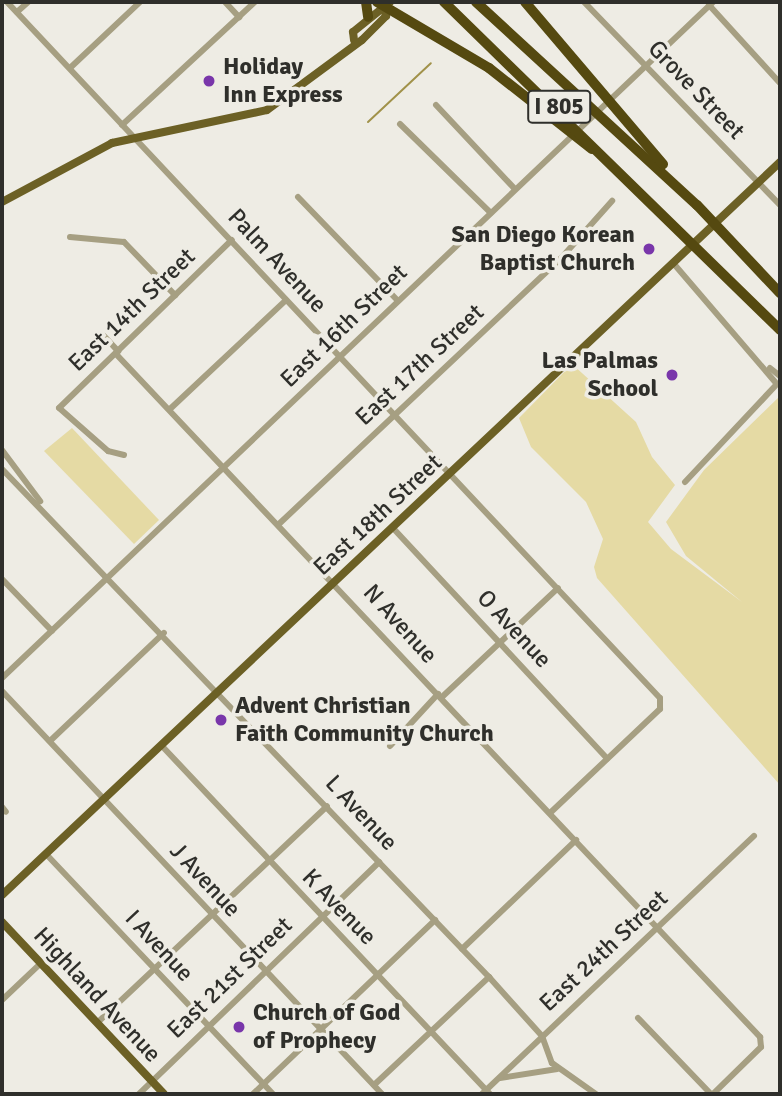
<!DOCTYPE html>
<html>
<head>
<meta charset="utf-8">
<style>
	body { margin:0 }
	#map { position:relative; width:782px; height:1096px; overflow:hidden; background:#eeece4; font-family:Signika,sans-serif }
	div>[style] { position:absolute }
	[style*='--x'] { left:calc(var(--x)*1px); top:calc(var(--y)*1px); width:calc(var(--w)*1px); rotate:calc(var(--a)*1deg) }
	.green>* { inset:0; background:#e5daa4 }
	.stream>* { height:2px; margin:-1px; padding:0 1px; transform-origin:1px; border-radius:1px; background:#a1924a }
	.minor>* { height:6px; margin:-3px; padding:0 3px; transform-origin:3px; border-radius:3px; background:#a69f82 }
	.major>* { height:8px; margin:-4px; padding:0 4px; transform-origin:4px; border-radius:4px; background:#6c6025 }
	.highway>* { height:10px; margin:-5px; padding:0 5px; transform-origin:5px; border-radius:5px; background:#554910 }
	.dots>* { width:19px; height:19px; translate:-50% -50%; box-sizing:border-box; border:4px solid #eeece4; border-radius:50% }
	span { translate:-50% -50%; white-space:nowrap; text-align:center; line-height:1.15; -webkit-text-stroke:7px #eeece4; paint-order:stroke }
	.shield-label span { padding:2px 5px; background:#eeece4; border:2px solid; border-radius:5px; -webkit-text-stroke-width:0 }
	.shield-label { font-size:23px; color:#2f2f2b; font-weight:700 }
	.poi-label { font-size:24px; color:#2f2f2b; font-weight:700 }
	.left { translate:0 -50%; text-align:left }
	.right { translate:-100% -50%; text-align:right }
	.street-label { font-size:24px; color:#2f2f2b }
	.frame { position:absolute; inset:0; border:4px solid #2f2f2b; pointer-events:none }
</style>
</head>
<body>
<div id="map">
	<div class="green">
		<div style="clip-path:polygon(572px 364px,636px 422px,652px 457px,675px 485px,648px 522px,671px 549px,742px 602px,686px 556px,666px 522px,704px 470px,780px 396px,780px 785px,597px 578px,594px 567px,603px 539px,586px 502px,531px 447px,519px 418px)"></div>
		<div style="clip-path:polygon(72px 428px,159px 520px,134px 544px,44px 451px)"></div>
	</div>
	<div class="stream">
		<div style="--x:368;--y:122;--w:86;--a:-43.1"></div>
	</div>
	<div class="minor">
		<div style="--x:7;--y:2;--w:954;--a:46.83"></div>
		<div style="--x:660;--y:698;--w:11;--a:90"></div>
		<div style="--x:660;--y:709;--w:151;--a:136.6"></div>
		<div style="--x:225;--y:2;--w:21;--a:47"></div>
		<div style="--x:584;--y:2;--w:282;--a:46"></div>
		<div style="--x:709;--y:5;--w:105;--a:47.7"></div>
		<div style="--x:17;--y:12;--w:15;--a:-42"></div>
		<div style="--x:70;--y:68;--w:96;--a:-43.3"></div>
		<div style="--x:436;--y:105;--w:115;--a:46.8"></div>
		<div style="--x:400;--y:124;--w:127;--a:44.4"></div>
		<div style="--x:122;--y:125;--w:181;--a:-42.8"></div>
		<div style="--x:298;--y:197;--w:144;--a:46.1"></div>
		<div style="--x:70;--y:237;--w:54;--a:5.3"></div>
		<div style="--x:124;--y:242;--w:74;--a:46.1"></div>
		<div style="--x:674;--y:264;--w:157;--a:49.4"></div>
		<div style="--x:104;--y:336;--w:21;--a:47"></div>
		<div style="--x:116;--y:354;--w:939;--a:46.68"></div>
		<div style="--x:760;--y:1037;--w:10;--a:84"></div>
		<div style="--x:761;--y:1047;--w:67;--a:135.6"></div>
		<div style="--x:770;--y:368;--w:13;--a:39"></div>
		<div style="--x:170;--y:409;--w:159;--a:-43.2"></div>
		<div style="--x:2;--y:450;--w:64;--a:53.3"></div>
		<div style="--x:124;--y:455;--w:16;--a:-166"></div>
		<div style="--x:108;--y:451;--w:65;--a:-138.7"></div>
		<div style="--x:59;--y:408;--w:241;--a:-44.2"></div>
		<div style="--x:2;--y:469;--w:704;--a:46.21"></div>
		<div style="--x:489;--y:977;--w:79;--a:48.1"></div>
		<div style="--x:542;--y:1036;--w:29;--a:70"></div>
		<div style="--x:552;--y:1063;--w:54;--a:35.2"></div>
		<div style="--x:685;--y:482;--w:133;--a:-46.8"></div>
		<div style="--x:280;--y:523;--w:389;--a:-43.3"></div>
		<div style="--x:563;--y:256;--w:74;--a:-48.3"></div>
		<div style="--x:392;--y:527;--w:316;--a:47.1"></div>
		<div style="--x:2;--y:579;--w:72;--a:46.1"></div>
		<div style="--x:2;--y:678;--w:981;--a:-43.55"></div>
		<div style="--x:2;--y:691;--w:554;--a:46.68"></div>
		<div style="--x:442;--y:697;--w:159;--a:-43.2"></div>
		<div style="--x:50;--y:741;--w:157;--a:-43.5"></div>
		<div style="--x:161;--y:745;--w:480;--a:46.7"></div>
		<div style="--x:390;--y:746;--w:71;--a:-47.3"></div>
		<div style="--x:2;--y:807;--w:6;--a:51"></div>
		<div style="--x:46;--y:854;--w:330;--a:46.6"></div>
		<div style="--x:462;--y:949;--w:158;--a:-43.7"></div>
		<div style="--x:2;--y:1000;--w:54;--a:-43.5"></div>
		<div style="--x:638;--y:1018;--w:105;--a:46.2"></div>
		<div style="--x:97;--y:1023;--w:316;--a:-43.3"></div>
		<div style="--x:500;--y:1078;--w:58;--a:-9"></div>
		<div style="--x:374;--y:1085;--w:158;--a:-43.2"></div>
		<div style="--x:139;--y:1094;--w:334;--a:-44"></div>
		<div style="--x:253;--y:1094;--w:252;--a:-43.7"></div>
		<div style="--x:482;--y:1094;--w:375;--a:-43.5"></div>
	</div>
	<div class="major">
		<div style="--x:354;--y:40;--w:8;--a:-97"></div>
		<div style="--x:353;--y:32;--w:48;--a:-39"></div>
		<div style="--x:2;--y:202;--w:125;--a:-28.2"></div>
		<div style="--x:112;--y:143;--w:158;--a:-12"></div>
		<div style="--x:267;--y:110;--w:118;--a:-36.4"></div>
		<div style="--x:362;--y:40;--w:34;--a:-45"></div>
		<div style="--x:386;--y:16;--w:8;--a:-104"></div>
		<div style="--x:2;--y:895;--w:1069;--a:-43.29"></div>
		<div style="--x:2;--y:922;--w:236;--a:46.7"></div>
	</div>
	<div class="highway">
		<div style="--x:366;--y:2;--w:15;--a:82"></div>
		<div style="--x:377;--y:2;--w:130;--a:30.5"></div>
		<div style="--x:489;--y:68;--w:131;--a:38.2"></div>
		<div style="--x:444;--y:2;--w:470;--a:44.3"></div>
		<div style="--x:476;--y:2;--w:300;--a:42.6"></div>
		<div style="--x:697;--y:205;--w:121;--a:46.7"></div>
		<div style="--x:525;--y:2;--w:213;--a:49.6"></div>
	</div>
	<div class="dots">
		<div style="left:209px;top:81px;background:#7936aa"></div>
		<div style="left:649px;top:249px;background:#7936aa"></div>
		<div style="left:672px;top:375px;background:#7936aa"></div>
		<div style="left:221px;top:720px;background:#7936aa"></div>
		<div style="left:239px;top:1027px;background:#7936aa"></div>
	</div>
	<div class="shield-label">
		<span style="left:559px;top:107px">I 805</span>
	</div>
	<div class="poi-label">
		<span class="left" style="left:223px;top:81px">Holiday<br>Inn Express</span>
		<span class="right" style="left:635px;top:249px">San Diego Korean<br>Baptist Church</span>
		<span class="right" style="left:658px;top:375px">Las Palmas<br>School</span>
		<span class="left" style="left:235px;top:720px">Advent Christian<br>Faith Community Church</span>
		<span class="left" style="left:253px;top:1027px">Church of God<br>of Prophecy</span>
	</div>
	<div class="street-label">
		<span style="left:696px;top:90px;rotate:46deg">Grove Street</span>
		<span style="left:277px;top:261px;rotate:47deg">Palm Avenue</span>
		<span style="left:132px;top:310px;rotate:-44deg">East 14th Street</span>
		<span style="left:344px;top:326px;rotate:-44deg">East 16th Street</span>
		<span style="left:420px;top:365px;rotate:-43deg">East 17th Street</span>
		<span style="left:378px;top:515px;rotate:-43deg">East 18th Street</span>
		<span style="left:400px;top:624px;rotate:48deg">N Avenue</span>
		<span style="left:514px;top:629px;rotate:47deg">O Avenue</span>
		<span style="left:361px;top:813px;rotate:47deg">L Avenue</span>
		<span style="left:205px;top:880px;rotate:47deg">J Avenue</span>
		<span style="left:339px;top:907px;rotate:46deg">K Avenue</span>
		<span style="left:159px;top:946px;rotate:47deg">I Avenue</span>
		<span style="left:604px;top:951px;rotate:-43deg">East 24th Street</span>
		<span style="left:230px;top:978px;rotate:-44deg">East 21st Street</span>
		<span style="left:97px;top:995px;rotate:47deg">Highland Avenue</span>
	</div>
	<div class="frame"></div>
</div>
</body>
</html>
